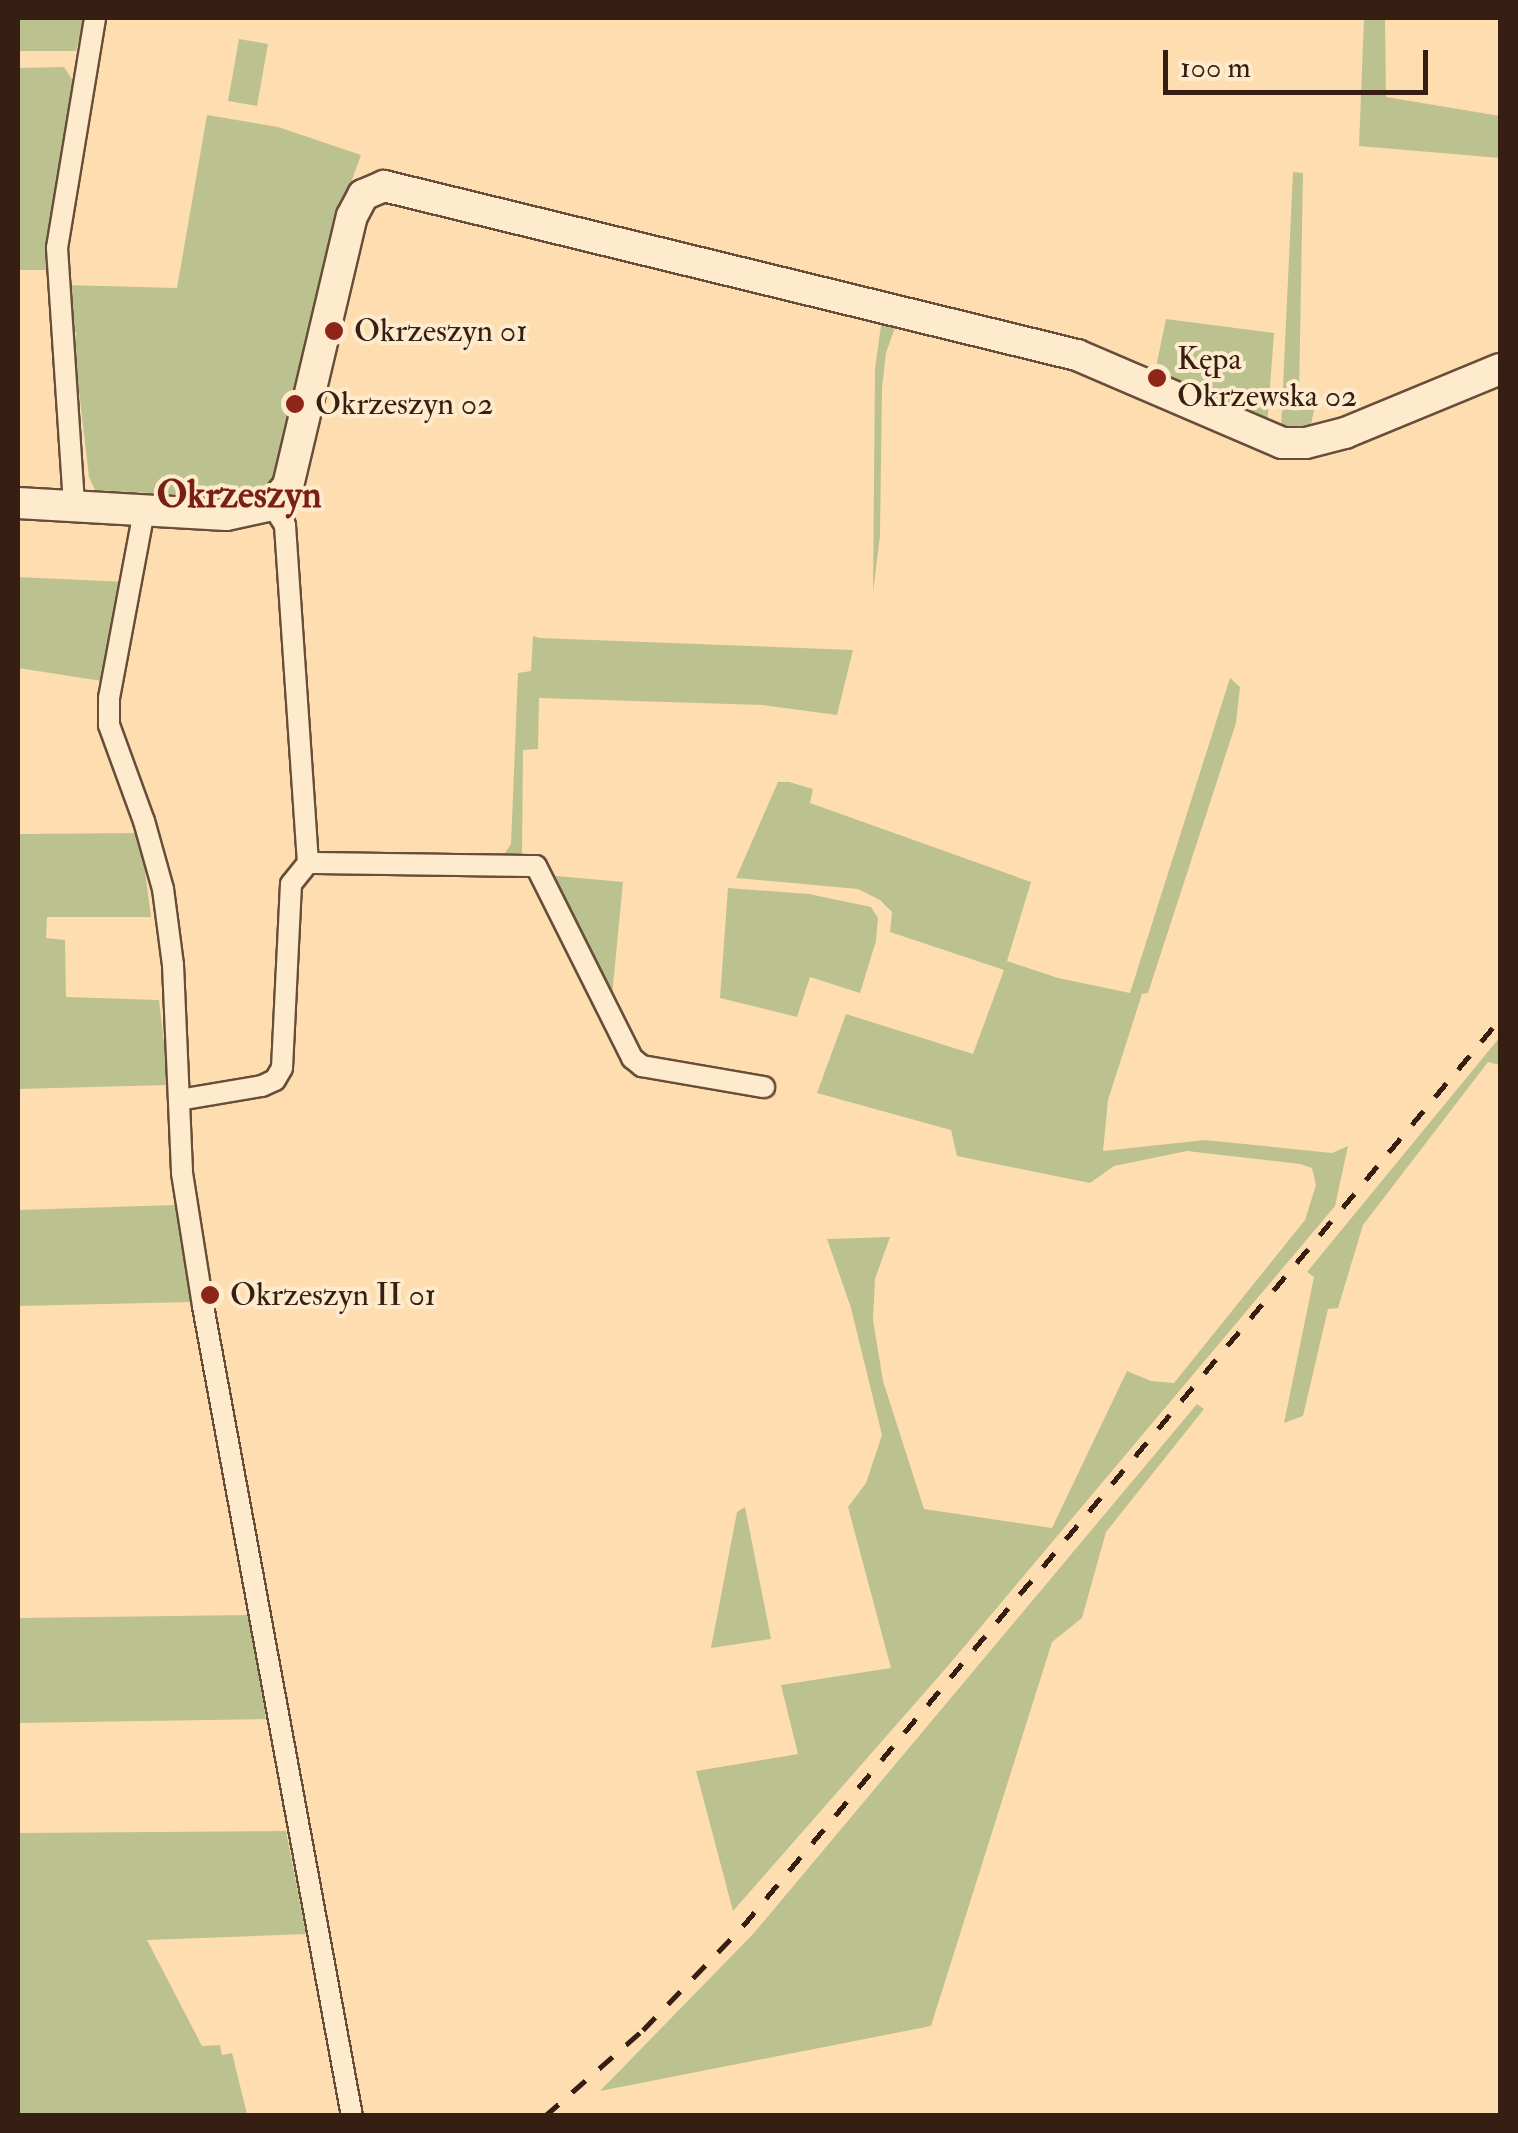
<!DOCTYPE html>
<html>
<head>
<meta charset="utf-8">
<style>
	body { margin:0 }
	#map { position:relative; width:1518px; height:2133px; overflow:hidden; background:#fedeb1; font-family:"IM FELL Double Pica",serif }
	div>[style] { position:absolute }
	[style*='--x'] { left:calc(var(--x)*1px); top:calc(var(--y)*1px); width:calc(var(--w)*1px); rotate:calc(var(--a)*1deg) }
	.green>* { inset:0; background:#bbc28f }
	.roads { filter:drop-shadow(2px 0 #684e3a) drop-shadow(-2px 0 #684e3a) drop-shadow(0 2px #684e3a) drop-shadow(0 -2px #684e3a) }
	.street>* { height:20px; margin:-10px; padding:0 10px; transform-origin:10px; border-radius:10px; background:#feeacc }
	.secondary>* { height:30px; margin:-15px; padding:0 15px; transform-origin:15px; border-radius:15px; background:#feeacc }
	.rail>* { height:5px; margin-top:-2.5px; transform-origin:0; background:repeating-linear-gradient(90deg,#361e13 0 18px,transparent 0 36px) }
	.dots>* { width:28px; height:28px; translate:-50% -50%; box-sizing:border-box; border:5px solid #feeacc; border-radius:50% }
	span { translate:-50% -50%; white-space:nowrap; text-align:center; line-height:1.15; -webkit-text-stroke:8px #feeacc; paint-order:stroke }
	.poi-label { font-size:32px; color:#361e13 }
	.left { translate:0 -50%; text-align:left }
	.quarter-label { font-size:38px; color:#7a1f14; font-weight:700 }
	.frame { position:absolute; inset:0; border:20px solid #361e13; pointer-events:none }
	.scale { position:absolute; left:1163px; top:50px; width:265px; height:45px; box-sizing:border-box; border:5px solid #361e13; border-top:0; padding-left:12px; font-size:30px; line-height:35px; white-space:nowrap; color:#361e13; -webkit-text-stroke:8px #feeacc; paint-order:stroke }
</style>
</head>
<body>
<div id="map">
	<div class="green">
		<div style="clip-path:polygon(18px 18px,84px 18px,76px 51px,18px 51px)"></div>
		<div style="clip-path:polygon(1364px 18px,1385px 18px,1386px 97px,1500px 116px,1500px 158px,1359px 146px)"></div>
		<div style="clip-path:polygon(239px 39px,268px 44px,257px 106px,228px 101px)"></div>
		<div style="clip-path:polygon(64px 67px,75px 84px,47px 270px,18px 270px,18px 68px)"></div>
		<div style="clip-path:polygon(207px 115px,278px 127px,361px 155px,335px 227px,274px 478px,248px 497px,154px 502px,152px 493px,95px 490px,89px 477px,73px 340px,77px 333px,67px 329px,65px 285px,177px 288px)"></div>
		<div style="clip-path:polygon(1293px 172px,1303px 173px,1299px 396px,1316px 400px,1310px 430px,1281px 429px)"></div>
		<div style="clip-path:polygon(882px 318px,897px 322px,886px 353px,882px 388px,880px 536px,873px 592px,875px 369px)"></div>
		<div style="clip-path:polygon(1166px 319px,1274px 333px,1267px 427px,1155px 372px)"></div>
		<div style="clip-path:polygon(18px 577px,125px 582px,102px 681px,18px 668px)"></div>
		<div style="clip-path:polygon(533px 636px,540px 638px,853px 650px,837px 715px,762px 705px,539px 698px,538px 749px,523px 750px,522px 856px,503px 856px,511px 844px,518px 673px,531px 671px)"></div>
		<div style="clip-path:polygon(1230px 678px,1240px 687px,1236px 723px,1148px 993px,1142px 994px,1108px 1100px,1103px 1151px,1205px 1140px,1332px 1153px,1348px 1146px,1335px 1206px,947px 1667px,733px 1911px,696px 1771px,798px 1754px,781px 1685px,891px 1668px,848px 1507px,866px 1483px,882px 1435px,851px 1308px,827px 1239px,890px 1237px,875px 1279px,873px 1320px,883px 1381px,924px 1509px,1052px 1528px,1127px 1371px,1151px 1381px,1174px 1383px,1305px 1220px,1316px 1185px,1312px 1168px,1300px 1164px,1187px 1151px,1114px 1166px,1090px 1183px,957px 1156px,951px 1130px,817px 1093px,846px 1014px,973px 1054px,1004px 970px,890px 932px,892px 912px,880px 900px,858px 889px,736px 878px,778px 782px,789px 782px,813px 789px,810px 803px,1031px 882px,1007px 961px,1058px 978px,1130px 993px)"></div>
		<div style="clip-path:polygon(140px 833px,151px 917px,47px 917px,46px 938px,65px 940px,66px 997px,159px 1000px,169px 1085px,18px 1089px,18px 834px)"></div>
		<div style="clip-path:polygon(546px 875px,623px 882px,611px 1006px)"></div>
		<div style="clip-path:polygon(728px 888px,809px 894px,871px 907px,878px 918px,876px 941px,860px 993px,810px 977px,797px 1017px,720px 998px)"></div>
		<div style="clip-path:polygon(1500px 1037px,1500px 1065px,1488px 1062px,1363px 1225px,1338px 1308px,1328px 1309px,1303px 1416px,1284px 1423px,1314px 1277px,1307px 1272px)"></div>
		<div style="clip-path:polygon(175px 1205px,192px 1302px,18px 1306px,18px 1210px)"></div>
		<div style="clip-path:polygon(1197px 1404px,1204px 1409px,1106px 1532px,1082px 1618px,1052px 1642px,931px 2026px,600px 2091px,754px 1933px)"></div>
		<div style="clip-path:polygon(745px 1507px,771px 1639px,711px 1648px,737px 1512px)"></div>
		<div style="clip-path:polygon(249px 1615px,266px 1719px,18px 1723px,18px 1618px)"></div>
		<div style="clip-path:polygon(286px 1831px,306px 1934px,147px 1940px,202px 2046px,220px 2045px,222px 2055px,232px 2053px,247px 2114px,284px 2115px,18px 2115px,18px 1833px)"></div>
	</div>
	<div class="roads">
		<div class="street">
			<div style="--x:74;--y:504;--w:257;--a:-93.8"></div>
			<div style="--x:57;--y:248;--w:233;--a:-80.6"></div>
			<div style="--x:144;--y:511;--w:190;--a:100.6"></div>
			<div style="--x:109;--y:698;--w:27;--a:90"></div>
			<div style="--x:109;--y:725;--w:102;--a:70"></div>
			<div style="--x:144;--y:821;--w:71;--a:74.4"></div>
			<div style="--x:163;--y:889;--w:77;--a:82.5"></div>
			<div style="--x:173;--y:965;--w:208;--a:87.5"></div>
			<div style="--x:182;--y:1173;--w:135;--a:81"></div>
			<div style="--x:203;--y:1306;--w:824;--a:79.58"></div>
			<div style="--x:308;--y:863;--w:228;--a:0.8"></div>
			<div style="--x:536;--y:866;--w:215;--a:63.4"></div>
			<div style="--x:632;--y:1058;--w:13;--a:39"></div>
			<div style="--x:642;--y:1066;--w:124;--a:9.8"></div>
			<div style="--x:179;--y:1100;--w:84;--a:-9.6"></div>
			<div style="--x:262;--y:1086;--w:14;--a:-25"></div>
			<div style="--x:275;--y:1080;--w:14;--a:-60"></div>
			<div style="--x:282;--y:1068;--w:184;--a:-87.2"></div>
			<div style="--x:291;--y:884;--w:27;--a:-51"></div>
			<div style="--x:308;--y:863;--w:339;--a:-93.9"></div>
			<div style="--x:285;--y:525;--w:24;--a:-123"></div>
		</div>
		<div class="secondary">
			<div style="--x:18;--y:503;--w:208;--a:3.3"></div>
			<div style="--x:226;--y:515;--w:47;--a:-12.3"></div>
			<div style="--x:272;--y:505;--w:25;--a:-50"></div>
			<div style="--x:288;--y:486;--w:277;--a:-76.7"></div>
			<div style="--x:352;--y:216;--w:24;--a:-62"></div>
			<div style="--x:363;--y:195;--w:23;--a:-23"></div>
			<div style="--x:384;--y:186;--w:713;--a:13.71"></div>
			<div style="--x:1077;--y:355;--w:223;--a:23.2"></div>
			<div style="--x:1282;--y:443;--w:24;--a:0"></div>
			<div style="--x:1306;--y:443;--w:40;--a:-14.4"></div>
			<div style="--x:1345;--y:433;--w:168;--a:-22.4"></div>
		</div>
	</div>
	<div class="rail">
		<div style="--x:545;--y:2116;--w:130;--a:-41.3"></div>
		<div style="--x:643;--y:2030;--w:144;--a:-46.1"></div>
		<div style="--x:743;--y:1926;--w:1181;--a:-50.15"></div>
	</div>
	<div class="dots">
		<div style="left:334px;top:331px;background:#8f2418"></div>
		<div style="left:1157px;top:378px;background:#8f2418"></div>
		<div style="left:295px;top:404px;background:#8f2418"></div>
		<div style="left:210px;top:1295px;background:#8f2418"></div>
	</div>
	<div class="poi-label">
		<span class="left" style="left:354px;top:331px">Okrzeszyn 01</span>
		<span class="left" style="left:1177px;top:378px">Kępa<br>Okrzewska 02</span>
		<span class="left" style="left:315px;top:404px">Okrzeszyn 02</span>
		<span class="left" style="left:230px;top:1295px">Okrzeszyn II 01</span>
	</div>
	<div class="quarter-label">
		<span style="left:239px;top:496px">Okrzeszyn</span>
	</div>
	<div class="frame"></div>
	<div class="scale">100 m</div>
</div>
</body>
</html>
